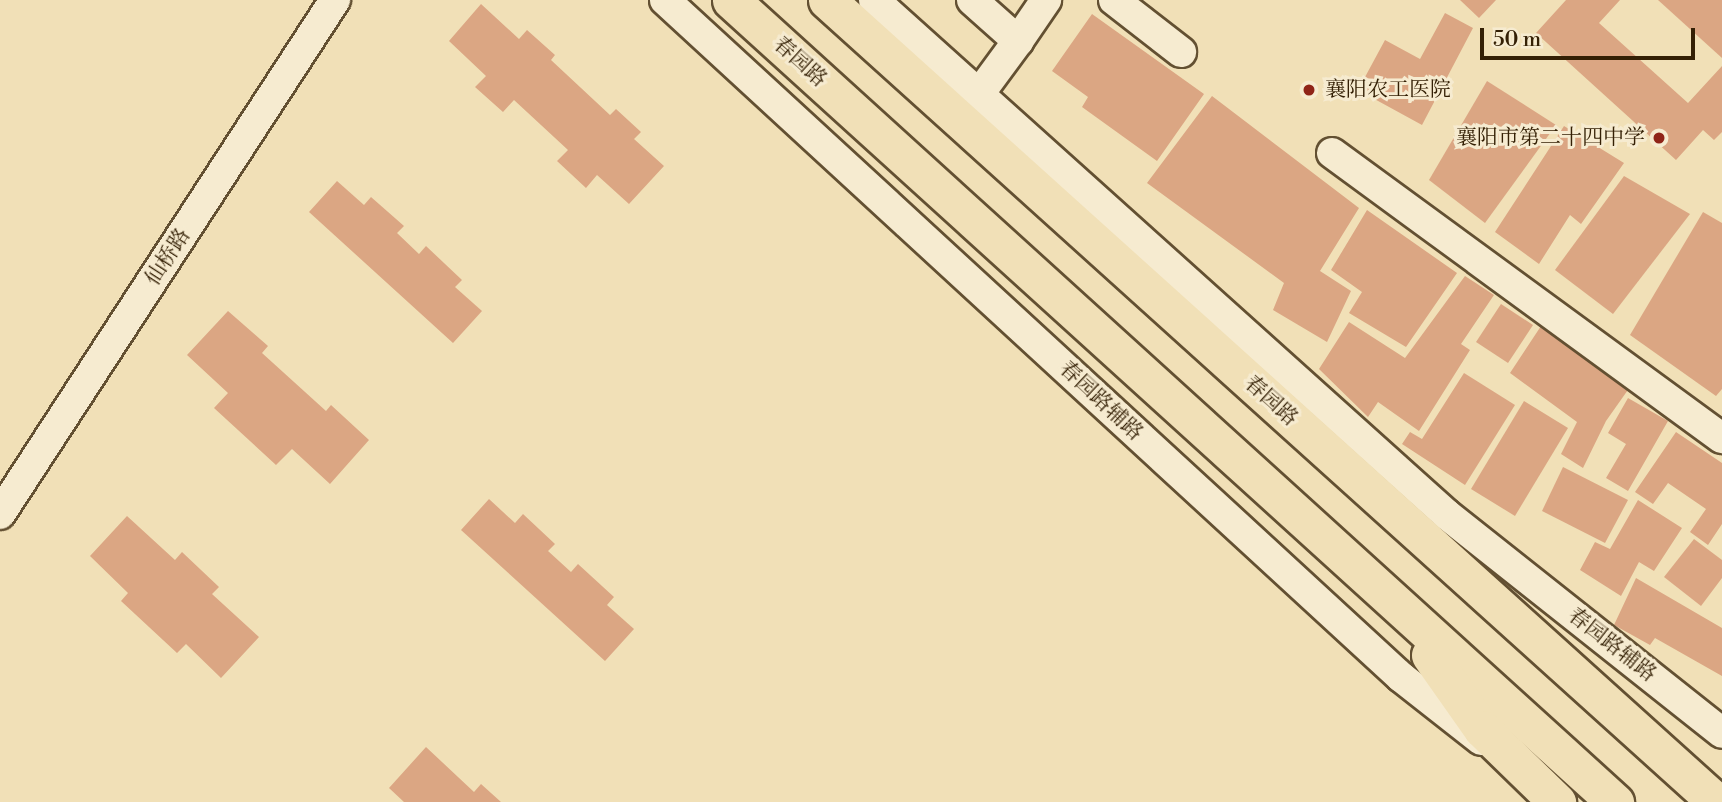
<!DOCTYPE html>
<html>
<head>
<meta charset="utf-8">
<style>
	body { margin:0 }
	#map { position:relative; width:1722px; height:802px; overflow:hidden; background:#f1e0b7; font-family:"Libre Bodoni","Noto Serif SC",serif }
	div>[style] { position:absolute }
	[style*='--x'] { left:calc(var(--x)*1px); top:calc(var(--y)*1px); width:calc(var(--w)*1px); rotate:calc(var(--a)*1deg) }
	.building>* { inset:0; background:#dba683 }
	.roads { filter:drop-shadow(2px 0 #635032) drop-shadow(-2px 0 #635032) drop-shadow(0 2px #635032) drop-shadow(0 -2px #635032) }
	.minor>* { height:30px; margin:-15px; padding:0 15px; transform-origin:15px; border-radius:15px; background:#f6ebd0 }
	.major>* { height:37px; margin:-18.5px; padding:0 18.5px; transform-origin:18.5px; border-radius:18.5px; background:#f1e0b7 }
	.dots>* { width:19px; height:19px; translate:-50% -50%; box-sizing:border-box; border:4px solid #f6ebd0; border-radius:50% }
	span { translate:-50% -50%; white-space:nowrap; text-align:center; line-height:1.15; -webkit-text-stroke:6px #f6ebd0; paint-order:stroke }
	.street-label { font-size:21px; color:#342005 }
	.poi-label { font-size:21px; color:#342005 }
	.left { translate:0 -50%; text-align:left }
	.right { translate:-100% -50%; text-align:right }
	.scale { position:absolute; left:1480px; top:28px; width:215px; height:32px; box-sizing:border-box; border:4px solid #342005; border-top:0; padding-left:9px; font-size:21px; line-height:24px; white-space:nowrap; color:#342005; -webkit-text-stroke:5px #f6ebd0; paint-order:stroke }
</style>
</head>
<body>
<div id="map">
	<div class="building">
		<div style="clip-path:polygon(1460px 0,1496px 0,1479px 18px)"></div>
		<div style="clip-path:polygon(1566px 0,1620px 0,1599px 23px,1688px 103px,1722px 66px,1722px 132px,1714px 140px,1703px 130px,1676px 160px,1536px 33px)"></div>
		<div style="clip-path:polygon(1658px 0,1722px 0,1722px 58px)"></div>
		<div style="clip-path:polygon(481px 4px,519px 39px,527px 30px,555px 55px,551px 60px,610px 115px,616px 109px,641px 132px,634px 139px,664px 166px,629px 204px,597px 175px,586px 188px,557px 161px,568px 150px,514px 100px,503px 112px,475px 87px,486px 76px,449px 41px)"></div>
		<div style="clip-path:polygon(1445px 13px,1473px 28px,1422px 125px,1358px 90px,1385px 40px,1420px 59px)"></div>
		<div style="clip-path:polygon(1092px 14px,1204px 94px,1157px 161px,1082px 107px,1088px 97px,1052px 71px)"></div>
		<div style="clip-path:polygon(1487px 81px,1556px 125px,1485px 223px,1429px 180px)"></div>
		<div style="clip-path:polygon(1212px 96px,1359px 208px,1320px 271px,1351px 291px,1327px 342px,1273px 310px,1284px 283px,1147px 183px)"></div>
		<div style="clip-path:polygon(1564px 126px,1624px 163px,1581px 224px,1570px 215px,1539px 264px,1495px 232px)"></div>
		<div style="clip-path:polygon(1624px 176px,1690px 214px,1613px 314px,1555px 270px)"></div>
		<div style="clip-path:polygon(337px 181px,364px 205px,371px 197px,404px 226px,397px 233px,419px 254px,426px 246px,462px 280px,455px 287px,482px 311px,453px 343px,309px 212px)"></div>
		<div style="clip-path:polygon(1367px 210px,1457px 273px,1406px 347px,1349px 313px,1362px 292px,1331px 270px)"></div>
		<div style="clip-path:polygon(1703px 212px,1722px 223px,1722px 389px,1716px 396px,1630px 335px)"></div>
		<div style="clip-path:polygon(1465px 276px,1494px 295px,1461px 344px,1470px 350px,1419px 431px,1378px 402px,1368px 417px,1319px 369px,1349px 322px,1405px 358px)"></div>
		<div style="clip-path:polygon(1501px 304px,1533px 325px,1508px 363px,1476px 342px)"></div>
		<div style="clip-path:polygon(228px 311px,268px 346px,262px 353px,326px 411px,331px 405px,369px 440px,330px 484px,292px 449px,276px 465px,214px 408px,228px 393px,187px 355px)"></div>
		<div style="clip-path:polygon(1541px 326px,1630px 387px,1606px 421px,1583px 468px,1561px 454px,1577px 422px,1510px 373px)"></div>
		<div style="clip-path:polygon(1464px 373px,1515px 405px,1465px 485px,1402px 444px,1410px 432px,1422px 439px)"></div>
		<div style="clip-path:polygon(1628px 398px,1668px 421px,1628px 491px,1606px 478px,1626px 444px,1608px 433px)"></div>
		<div style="clip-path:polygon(1524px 401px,1568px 428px,1515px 516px,1471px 489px)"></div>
		<div style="clip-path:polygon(1676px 432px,1722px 463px,1722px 524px,1708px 545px,1690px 532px,1706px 509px,1668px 483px,1653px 504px,1635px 492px)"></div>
		<div style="clip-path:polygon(1563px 467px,1628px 500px,1605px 543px,1542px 511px)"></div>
		<div style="clip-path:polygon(489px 499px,515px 523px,523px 514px,555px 544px,548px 551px,571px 572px,578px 564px,614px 597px,607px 605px,634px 629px,605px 661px,461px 530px)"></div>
		<div style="clip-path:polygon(1638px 500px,1682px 528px,1654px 571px,1639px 562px,1621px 596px,1580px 570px,1595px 542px,1610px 549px)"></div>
		<div style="clip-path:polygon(127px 516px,175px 560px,182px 552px,219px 587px,212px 594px,259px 637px,221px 678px,186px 644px,177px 653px,121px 601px,128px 593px,90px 556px)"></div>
		<div style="clip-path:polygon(1694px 539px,1722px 560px,1722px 578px,1701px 606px,1664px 577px)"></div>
		<div style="clip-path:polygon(1636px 578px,1722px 628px,1722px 676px,1655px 638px,1650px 645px,1614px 625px)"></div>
		<div style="clip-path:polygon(426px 747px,474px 792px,481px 784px,501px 802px,404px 802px,389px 788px)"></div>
	</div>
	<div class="roads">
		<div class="minor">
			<div style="--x:665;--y:0;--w:1000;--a:42.61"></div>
			<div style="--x:1401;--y:677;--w:102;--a:38.2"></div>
			<div style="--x:874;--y:0;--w:769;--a:41.94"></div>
			<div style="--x:1446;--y:514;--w:352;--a:38.4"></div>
			<div style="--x:972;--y:0;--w:62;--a:41.7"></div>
			<div style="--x:1018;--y:41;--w:66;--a:126.3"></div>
			<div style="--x:1114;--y:0;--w:85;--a:37.8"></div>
			<div style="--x:1018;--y:41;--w:50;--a:-55.7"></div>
			<div style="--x:1332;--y:153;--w:483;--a:36.2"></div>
			<div style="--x:0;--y:514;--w:614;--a:-56.91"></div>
		</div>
		<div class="major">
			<div style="--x:731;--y:0;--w:1194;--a:42.22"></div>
			<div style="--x:827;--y:0;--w:1197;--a:42.05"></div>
			<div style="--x:1430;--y:655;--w:90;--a:54.9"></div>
			<div style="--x:1482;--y:729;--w:105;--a:44.2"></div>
		</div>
	</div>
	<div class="dots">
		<div style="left:1309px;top:90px;background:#8f2418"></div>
		<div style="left:1659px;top:138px;background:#8f2418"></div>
	</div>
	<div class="street-label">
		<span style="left:800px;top:62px;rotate:42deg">春园路</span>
		<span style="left:168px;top:257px;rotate:-57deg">仙桥路</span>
		<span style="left:1101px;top:401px;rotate:43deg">春园路辅路</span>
		<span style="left:1271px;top:401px;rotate:42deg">春园路</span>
		<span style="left:1612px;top:645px;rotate:38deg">春园路辅路</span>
	</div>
	<div class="poi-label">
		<span class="left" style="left:1325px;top:90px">襄阳农工医院</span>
		<span class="right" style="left:1645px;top:138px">襄阳市第二十四中学</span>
	</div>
	<div class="scale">50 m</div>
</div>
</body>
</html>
